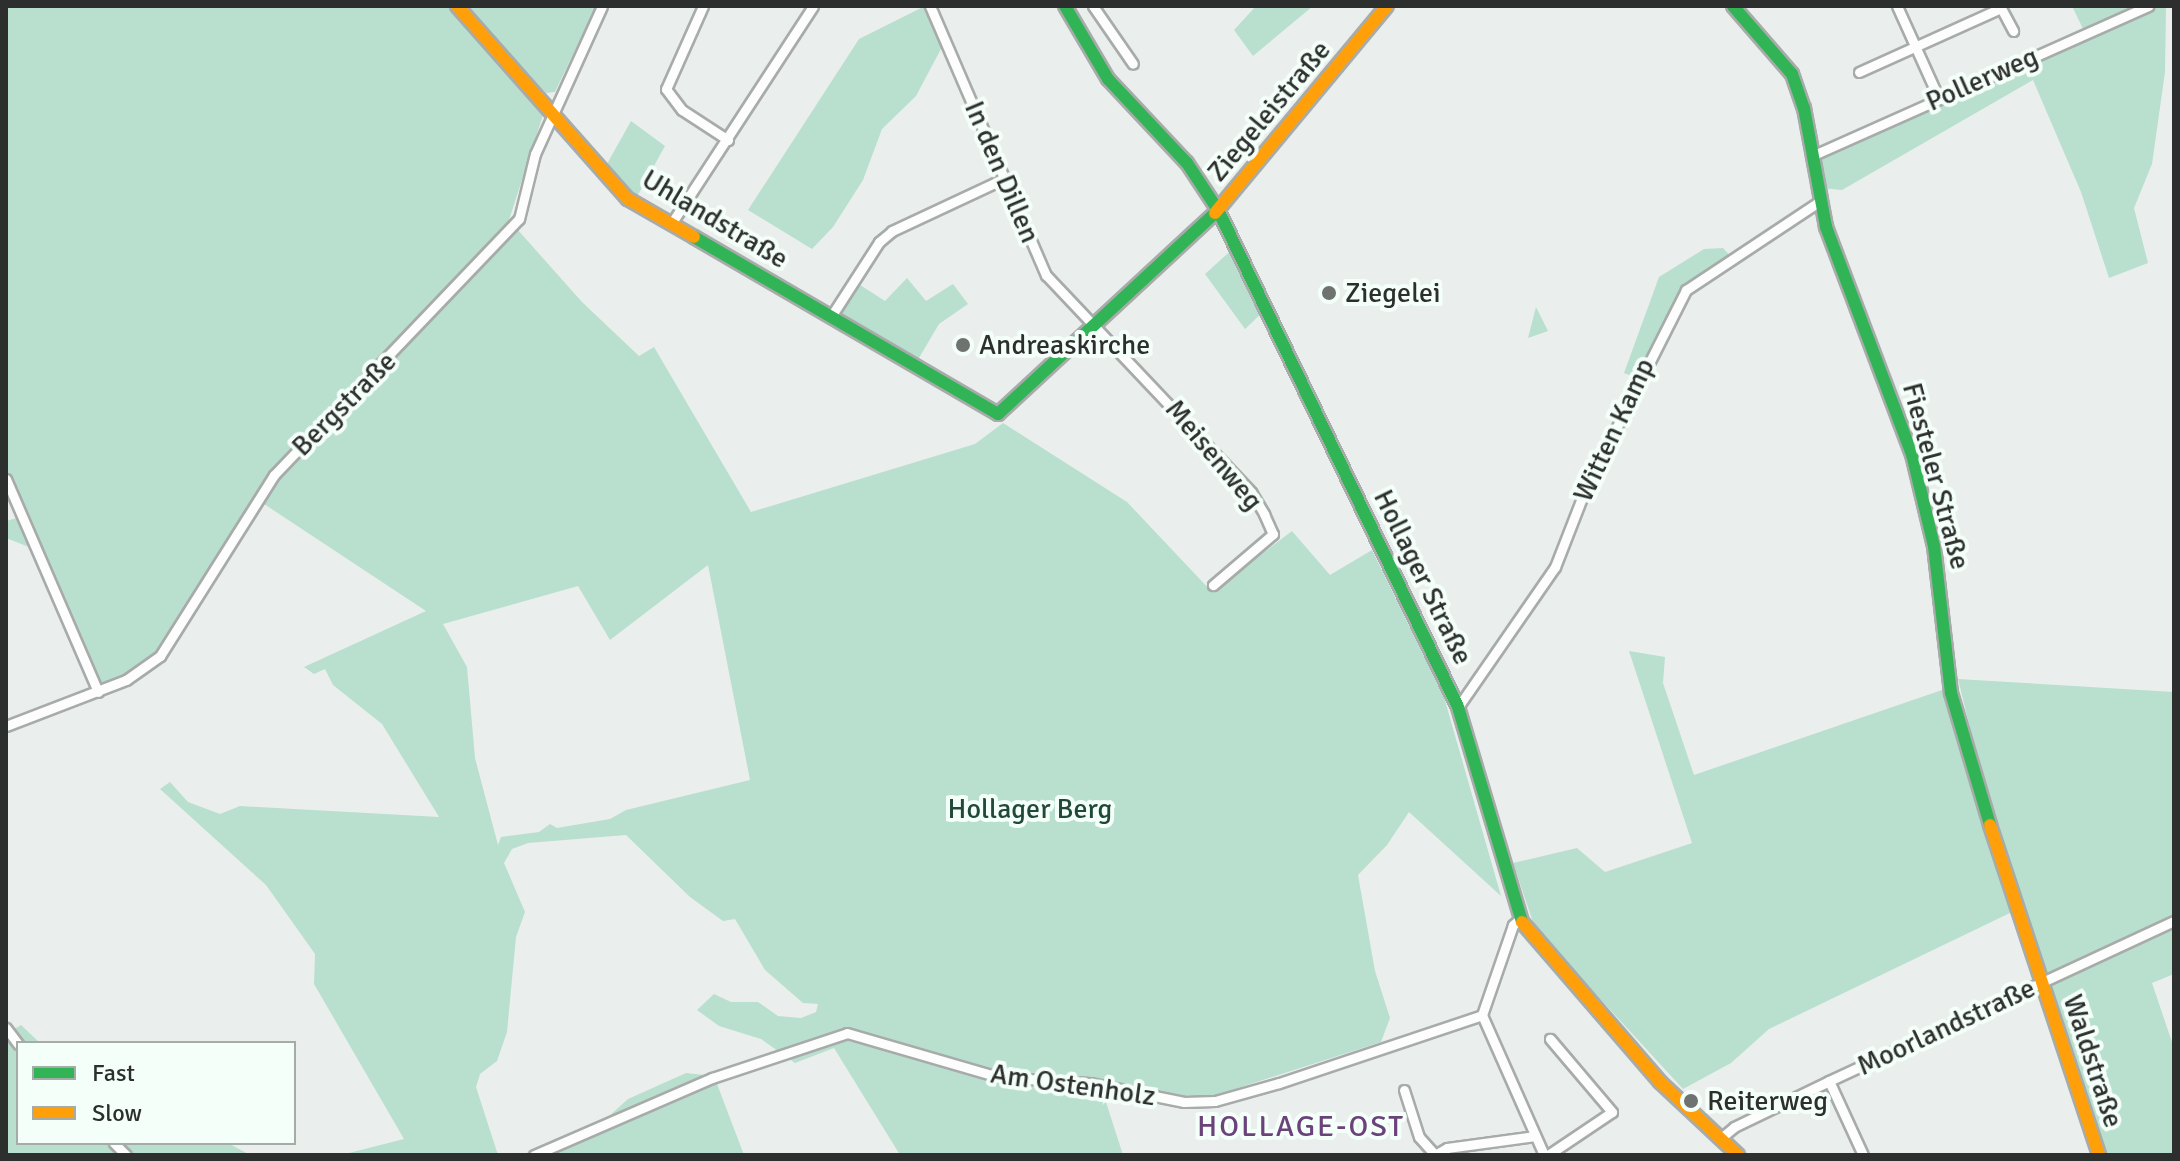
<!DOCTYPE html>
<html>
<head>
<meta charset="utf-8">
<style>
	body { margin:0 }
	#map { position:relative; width:2180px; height:1161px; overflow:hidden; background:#eaefed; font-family:Signika,sans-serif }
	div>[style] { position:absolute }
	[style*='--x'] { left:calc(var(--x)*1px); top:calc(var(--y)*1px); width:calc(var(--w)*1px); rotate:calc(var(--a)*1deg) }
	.green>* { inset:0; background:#b9dfcf }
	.roads { filter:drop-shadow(2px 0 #a7aba9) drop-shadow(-2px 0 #a7aba9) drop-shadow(0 2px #a7aba9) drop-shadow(0 -2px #a7aba9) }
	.street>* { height:9px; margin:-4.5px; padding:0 4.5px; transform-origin:4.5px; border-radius:4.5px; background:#fcfdfc }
	.fast>* { height:12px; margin:-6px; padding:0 6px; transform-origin:6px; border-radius:6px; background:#30b455 }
	.slow>* { height:12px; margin:-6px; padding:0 6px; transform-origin:6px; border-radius:6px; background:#ff9f0a }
	.dots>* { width:22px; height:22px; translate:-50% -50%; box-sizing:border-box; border:4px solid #f5fffa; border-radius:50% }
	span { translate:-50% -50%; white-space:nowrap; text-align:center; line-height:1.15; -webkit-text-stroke:8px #f5fffa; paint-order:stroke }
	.street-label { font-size:28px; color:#2c2f2e }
	.poi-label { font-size:28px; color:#2c2f2e }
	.left { translate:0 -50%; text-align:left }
	.park-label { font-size:28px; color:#21493a }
	.neighbourhood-label { font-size:30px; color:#6b437b; letter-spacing:2px }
	.frame { position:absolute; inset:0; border:8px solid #2c2f2e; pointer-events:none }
	.legend { position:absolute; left:16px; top:1041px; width:280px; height:104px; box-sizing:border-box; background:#f5fffa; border:2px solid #a5aca8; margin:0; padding:10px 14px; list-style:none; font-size:24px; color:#2c2f2e }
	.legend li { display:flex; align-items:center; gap:16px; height:40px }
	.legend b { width:40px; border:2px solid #a5aca8 }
</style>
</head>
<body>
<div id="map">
	<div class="green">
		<div style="clip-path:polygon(evenodd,6px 6px,447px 6px,544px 112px,509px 220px,582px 302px,639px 356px,654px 347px,751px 512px,975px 444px,1003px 423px,1127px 502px,1212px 592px,1292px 531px,1330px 575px,1372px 550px,1444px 697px,1501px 896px,1409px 812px,1387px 845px,1358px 875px,1375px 971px,1390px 1018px,1381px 1042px,1213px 1096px,1187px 1097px,1106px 1080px,1105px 1099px,1123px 1155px,900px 1155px,834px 1048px,795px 1063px,761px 1039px,719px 1026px,697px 1010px,714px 994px,731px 1002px,758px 1002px,778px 1016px,801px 1018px,816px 1012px,818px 1004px,803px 1003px,765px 970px,735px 919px,723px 921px,690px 897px,626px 835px,528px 843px,512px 849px,504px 863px,525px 912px,516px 937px,507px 1032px,497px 1061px,480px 1074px,476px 1087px,498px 1155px,341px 1155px,404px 1139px,314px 984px,315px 954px,266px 885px,160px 789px,170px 782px,188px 802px,220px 814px,240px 806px,439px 817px,382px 724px,333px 685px,325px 669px,314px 674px,304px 667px,426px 611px,258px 500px,160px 656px,98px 692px,34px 549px,6px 538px,6px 521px,21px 517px,6px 480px,6px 6px,708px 565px,750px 780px,626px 810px,610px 819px,557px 828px,550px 824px,539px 832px,501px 837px,498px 845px,475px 758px,467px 667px,443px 624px,578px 586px,610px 640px,708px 565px)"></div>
		<div style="clip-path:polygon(466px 6px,596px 6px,555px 92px,546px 93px)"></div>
		<div style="clip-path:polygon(925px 6px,942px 47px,916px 96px,882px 129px,863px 180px,833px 227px,812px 249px,748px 210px,859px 39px)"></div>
		<div style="clip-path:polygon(1256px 6px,1313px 6px,1253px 56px,1234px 30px)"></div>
		<div style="clip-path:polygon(2072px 6px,2166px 6px,2165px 72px,2152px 164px,2134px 208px,2148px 263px,2109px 278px,2081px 192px,2033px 80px,1842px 190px,1821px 188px,1816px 154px,2085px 33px)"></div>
		<div style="clip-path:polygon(631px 121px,665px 146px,634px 202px,603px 171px)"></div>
		<div style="clip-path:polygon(1236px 246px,1266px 309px,1245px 329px,1205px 274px)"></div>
		<div style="clip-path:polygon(1723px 248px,1734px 260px,1686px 290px,1637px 378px,1624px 373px,1659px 277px,1704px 249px)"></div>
		<div style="clip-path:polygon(907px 278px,926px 301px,953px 284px,968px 304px,939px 324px,916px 363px,832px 315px,854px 281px,885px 301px)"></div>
		<div style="clip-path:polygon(1536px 307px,1548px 331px,1528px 338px)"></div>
		<div style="clip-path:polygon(1629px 651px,1665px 657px,1663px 683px,1694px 775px,1942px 690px,2012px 912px,1769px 1029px,1731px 1063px,1683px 1089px,1535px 928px,1513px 863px,1577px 848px,1605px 872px,1692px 843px)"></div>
		<div style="clip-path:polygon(1958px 679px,2174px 692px,2174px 974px,2152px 983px,2174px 1048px,2174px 1155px,2098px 1155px,1986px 794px)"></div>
		<div style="clip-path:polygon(21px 1025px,40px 1043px,18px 1043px,18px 1143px,228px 1143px,250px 1155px,6px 1155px,6px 1028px,9px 1032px)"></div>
		<div style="clip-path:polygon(686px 1073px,714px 1076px,744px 1155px,533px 1155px,598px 1126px,628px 1099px)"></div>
	</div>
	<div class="roads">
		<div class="street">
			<div style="--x:703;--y:6;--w:91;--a:114"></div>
			<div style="--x:666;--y:89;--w:26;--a:53"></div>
			<div style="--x:682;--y:110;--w:55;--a:33.1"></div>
			<div style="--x:930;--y:6;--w:293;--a:66.7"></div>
			<div style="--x:1046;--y:275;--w:299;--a:46.6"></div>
			<div style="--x:1251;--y:492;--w:26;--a:59"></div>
			<div style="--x:1264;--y:514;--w:22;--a:66"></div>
			<div style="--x:1273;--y:534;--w:79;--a:139.6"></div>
			<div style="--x:1093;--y:6;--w:70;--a:55.4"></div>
			<div style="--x:1897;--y:6;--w:102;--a:65.7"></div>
			<div style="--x:1859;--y:72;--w:156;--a:-24.3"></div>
			<div style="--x:2001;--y:8;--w:26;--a:62"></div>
			<div style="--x:1816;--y:154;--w:364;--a:-24"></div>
			<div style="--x:671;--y:224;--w:260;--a:-56.9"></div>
			<div style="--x:832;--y:315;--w:87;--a:-57.2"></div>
			<div style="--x:879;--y:242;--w:17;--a:-40"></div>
			<div style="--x:892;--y:231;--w:125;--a:-25.1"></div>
			<div style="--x:6;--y:479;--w:232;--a:66.6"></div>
			<div style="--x:1458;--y:707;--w:170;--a:-55.3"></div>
			<div style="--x:1555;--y:567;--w:83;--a:-68.7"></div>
			<div style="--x:1585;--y:490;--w:224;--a:-63.2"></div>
			<div style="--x:1686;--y:290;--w:161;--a:-33.6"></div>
			<div style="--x:6;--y:726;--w:129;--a:-21"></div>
			<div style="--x:126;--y:680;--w:42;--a:-35.2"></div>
			<div style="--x:160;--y:656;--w:214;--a:-57.8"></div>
			<div style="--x:274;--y:475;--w:354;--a:-46.3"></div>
			<div style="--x:519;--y:219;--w:67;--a:-76.2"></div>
			<div style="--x:535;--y:154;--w:162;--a:-65.6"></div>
			<div style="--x:1521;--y:918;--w:11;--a:139"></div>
			<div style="--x:1513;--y:925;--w:95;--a:109"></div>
			<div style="--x:1482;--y:1015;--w:153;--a:66.1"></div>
			<div style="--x:6;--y:1028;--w:20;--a:53"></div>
			<div style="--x:1829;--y:1081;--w:81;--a:65.3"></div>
			<div style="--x:1404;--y:1090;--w:49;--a:72.3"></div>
			<div style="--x:1419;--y:1137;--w:24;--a:48"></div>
			<div style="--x:1721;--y:1138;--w:17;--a:-40"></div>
			<div style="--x:1734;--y:1127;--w:106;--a:-25.8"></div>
			<div style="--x:1829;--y:1081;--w:380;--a:-24.9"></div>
			<div style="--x:114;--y:1143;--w:17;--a:45"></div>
			<div style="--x:534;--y:1155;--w:194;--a:-23.4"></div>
			<div style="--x:712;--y:1078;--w:142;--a:-18.4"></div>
			<div style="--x:847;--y:1033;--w:157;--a:16.2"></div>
			<div style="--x:998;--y:1077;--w:92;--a:3.7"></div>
			<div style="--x:1090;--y:1083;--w:96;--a:11.4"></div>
			<div style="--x:1184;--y:1102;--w:31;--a:-2"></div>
			<div style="--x:1215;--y:1101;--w:66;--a:-15.7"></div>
			<div style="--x:1279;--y:1083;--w:214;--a:-18.5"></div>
			<div style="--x:1435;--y:1155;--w:14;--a:-30"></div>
			<div style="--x:1447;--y:1148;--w:89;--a:-7.8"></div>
			<div style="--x:1548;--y:1155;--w:77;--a:-33.9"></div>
			<div style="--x:1612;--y:1112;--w:96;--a:-130.3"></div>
		</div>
		<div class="fast">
			<div style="--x:1065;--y:6;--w:85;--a:59.5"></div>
			<div style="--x:1108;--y:79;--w:115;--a:46.8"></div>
			<div style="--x:1187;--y:163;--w:56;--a:56.6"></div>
			<div style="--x:1218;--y:210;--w:552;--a:64.22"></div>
			<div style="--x:1458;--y:707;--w:224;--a:73.4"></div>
			<div style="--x:1733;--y:6;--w:90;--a:49.1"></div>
			<div style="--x:1792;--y:74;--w:36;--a:71"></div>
			<div style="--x:1804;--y:108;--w:121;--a:79.5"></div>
			<div style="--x:1826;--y:227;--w:243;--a:69.3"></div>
			<div style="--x:1912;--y:454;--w:95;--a:76.6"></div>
			<div style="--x:1934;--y:546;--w:148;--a:83.4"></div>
			<div style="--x:1951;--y:693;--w:138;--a:73.5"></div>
			<div style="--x:694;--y:237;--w:352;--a:30.2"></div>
			<div style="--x:998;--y:414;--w:296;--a:-42.8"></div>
		</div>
		<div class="slow">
			<div style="--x:457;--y:6;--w:258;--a:48.5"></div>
			<div style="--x:628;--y:199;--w:76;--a:29.9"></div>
			<div style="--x:1215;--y:213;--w:269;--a:-50.3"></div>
			<div style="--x:1990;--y:825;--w:348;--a:71.7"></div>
			<div style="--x:1522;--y:922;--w:211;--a:49.2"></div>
			<div style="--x:1660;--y:1082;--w:107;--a:43.1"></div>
		</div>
	</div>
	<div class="dots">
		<div style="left:1329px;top:293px;background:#6e7271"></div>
		<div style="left:963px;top:345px;background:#6e7271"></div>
		<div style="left:1691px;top:1101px;background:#6e7271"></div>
	</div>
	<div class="street-label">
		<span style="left:1982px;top:79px;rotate:-24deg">Pollerweg</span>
		<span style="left:1269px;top:111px;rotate:-50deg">Ziegeleistraße</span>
		<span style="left:1002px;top:172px;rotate:67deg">In den Dillen</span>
		<span style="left:715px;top:219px;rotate:31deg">Uhlandstraße</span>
		<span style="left:344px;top:404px;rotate:-45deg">Bergstraße</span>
		<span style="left:1614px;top:430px;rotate:-65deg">Witten Kamp</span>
		<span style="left:1214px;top:455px;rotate:50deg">Meisenweg</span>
		<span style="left:1936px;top:476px;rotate:75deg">Fiesteler Straße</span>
		<span style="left:1423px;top:577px;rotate:64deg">Hollager Straße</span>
		<span style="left:1946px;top:1027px;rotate:-25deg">Moorlandstraße</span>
		<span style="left:2093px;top:1061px;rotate:72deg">Waldstraße</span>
		<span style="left:1073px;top:1085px;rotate:8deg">Am Ostenholz</span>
	</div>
	<div class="poi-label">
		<span class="left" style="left:1345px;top:293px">Ziegelei</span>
		<span class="left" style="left:979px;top:345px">Andreaskirche</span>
		<span class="left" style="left:1707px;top:1101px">Reiterweg</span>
	</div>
	<div class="park-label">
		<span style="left:1030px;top:809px">Hollager Berg</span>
	</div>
	<div class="neighbourhood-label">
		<span style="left:1301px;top:1127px">HOLLAGE-OST</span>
	</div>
	<div class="frame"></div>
	<ul class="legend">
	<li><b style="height:10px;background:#30b455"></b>Fast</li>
	<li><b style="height:10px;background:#ff9f0a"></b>Slow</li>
	</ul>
</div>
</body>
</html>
